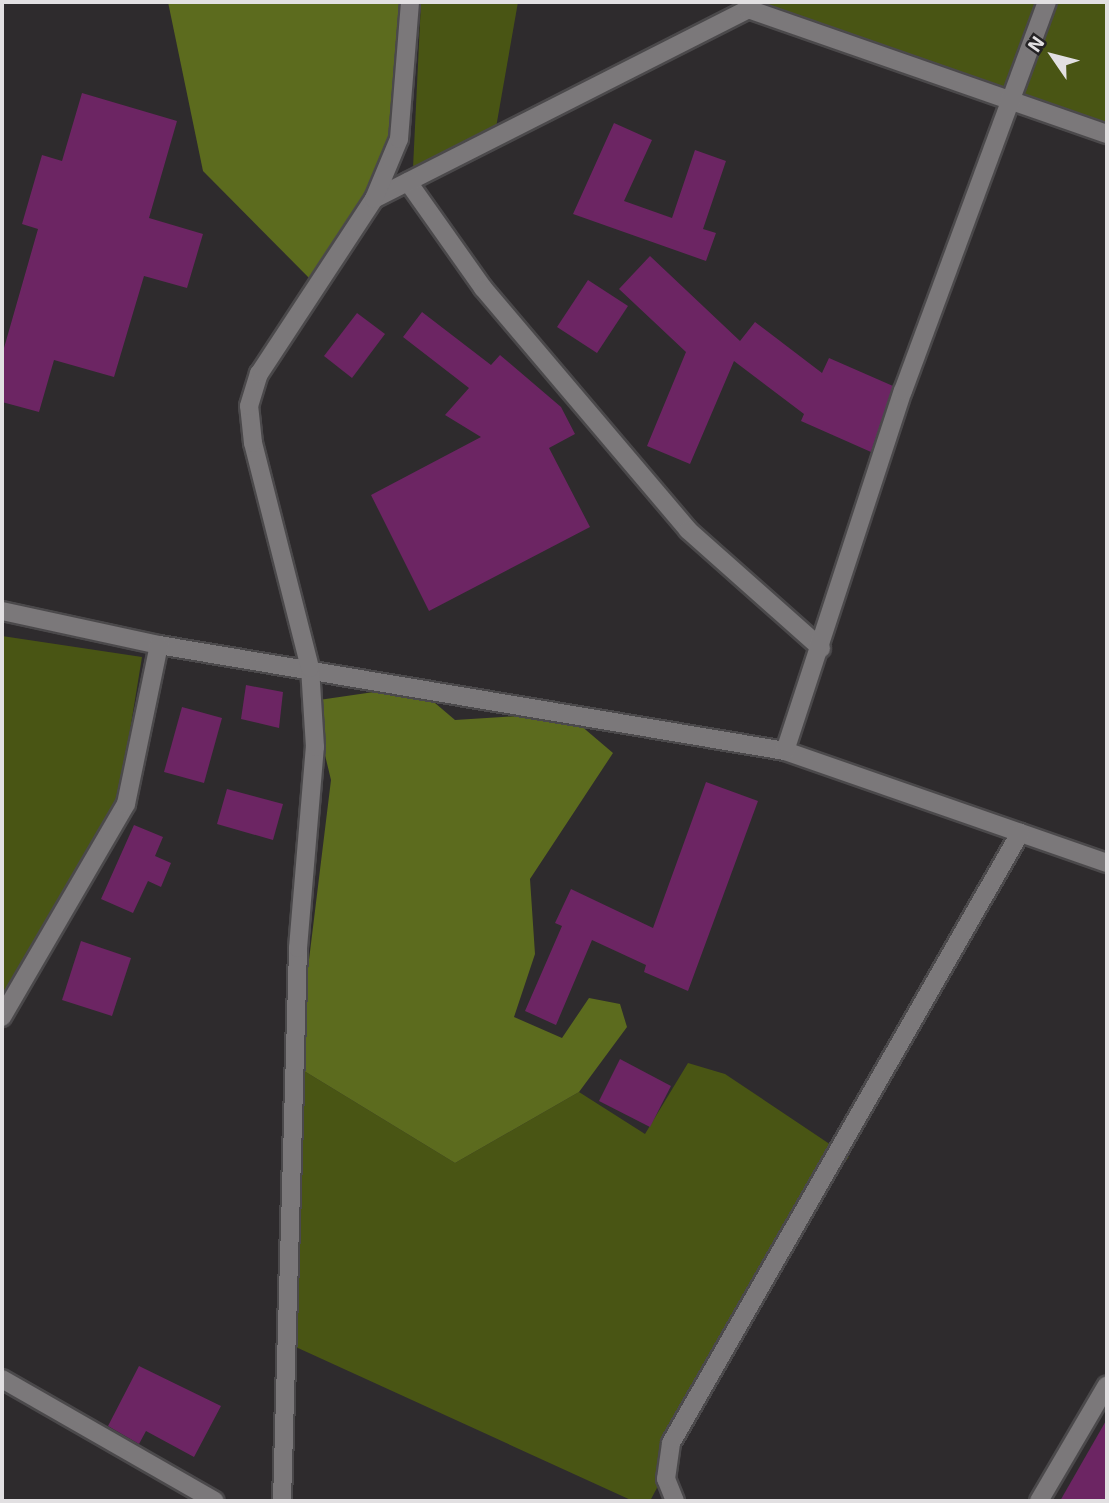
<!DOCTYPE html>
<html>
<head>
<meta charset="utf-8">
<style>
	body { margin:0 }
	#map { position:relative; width:1109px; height:1503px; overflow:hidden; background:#2e2b2d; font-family:"Exo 2",sans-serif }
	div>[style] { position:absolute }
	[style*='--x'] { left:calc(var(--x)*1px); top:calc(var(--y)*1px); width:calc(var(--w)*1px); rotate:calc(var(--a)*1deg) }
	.green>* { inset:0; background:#495514 }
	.forest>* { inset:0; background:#5c6b1e }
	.building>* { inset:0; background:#6c2563 }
	.roads { filter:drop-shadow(2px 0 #4b494b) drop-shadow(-2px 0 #4b494b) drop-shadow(0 2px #4b494b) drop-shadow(0 -2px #4b494b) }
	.minor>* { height:18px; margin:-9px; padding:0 9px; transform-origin:9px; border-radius:9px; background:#7b787a }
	span { translate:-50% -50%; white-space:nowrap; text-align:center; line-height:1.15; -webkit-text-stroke:6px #242224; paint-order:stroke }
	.frame { position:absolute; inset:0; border:4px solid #e2e0e2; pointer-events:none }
	.north { position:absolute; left:1018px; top:21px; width:70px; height:70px; -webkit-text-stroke:5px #242224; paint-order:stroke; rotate:305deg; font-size:19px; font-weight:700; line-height:28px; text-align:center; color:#e2e0e2 }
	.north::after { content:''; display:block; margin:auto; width:24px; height:32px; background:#e2e0e2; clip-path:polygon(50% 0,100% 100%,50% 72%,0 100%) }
</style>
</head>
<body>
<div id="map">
	<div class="green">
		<div style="clip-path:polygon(421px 2px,518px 2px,494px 139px,413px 168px)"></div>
		<div style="clip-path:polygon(751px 2px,1107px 2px,1107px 134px)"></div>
		<div style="clip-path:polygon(2px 636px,142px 657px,115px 822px,2px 1012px)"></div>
		<div style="clip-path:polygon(688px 1063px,725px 1074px,849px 1157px,803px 1213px,650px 1501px,633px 1501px,287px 1343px,296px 1066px,455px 1163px,579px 1092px,645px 1134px)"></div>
	</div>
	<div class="forest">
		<div style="clip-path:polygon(168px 2px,407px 2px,401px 126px,318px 287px,203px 171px)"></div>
		<div style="clip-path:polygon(415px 686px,455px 720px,566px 713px,613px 753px,530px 879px,535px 954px,514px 1017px,562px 1038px,589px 998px,620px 1004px,627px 1027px,579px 1092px,455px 1163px,296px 1066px,331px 780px,312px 701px)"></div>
	</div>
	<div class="building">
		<div style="clip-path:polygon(82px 93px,177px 121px,149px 218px,203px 234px,187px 288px,144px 276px,114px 377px,54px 360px,39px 412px,2px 402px,2px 355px,38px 229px,22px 224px,42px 155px,62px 161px)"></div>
		<div style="clip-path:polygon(614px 123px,652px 140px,624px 201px,672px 218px,695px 150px,726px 161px,703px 229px,716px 233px,706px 261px,573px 214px)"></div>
		<div style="clip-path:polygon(650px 256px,740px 341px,755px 322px,822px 373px,829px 358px,893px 386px,871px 452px,801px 421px,804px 414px,734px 361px,690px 464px,647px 446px,686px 352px,619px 289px)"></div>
		<div style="clip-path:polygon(588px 280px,628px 306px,597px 353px,557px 327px)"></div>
		<div style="clip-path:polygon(422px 312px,491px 365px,500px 355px,561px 407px,575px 434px,549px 448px,590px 527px,429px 611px,371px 495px,481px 437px,445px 415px,469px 388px,403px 337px)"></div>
		<div style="clip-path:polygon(357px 313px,385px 334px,352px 378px,324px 356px)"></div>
		<div style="clip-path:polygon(246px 685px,283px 692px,279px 728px,241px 719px)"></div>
		<div style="clip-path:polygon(182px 707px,222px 718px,204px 783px,164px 772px)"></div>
		<div style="clip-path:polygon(706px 782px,758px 801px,688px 991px,644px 972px,646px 965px,592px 940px,556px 1025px,525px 1011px,562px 926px,555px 923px,571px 889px,653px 928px)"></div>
		<div style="clip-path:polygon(227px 789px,283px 804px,273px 840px,217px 824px)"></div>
		<div style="clip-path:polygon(134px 825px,163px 837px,155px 856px,171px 863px,161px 887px,148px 881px,133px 913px,101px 899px)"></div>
		<div style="clip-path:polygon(81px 941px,131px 958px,112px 1016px,62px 1000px)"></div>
		<div style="clip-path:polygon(620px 1059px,671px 1086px,650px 1127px,599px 1101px)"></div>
		<div style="clip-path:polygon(139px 1366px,221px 1406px,194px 1457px,146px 1431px,139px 1444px,108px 1426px)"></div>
		<div style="clip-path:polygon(1107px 1419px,1107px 1501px,1060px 1501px)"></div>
	</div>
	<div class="roads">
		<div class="minor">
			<div style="--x:408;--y:182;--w:130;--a:54.7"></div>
			<div style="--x:483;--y:288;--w:317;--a:49.7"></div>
			<div style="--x:688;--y:530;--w:178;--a:41.6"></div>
			<div style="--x:374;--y:199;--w:419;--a:-26.9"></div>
			<div style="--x:748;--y:9;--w:380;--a:19.2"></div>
			<div style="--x:2;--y:611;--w:161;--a:12.2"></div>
			<div style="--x:159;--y:645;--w:635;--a:9.61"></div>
			<div style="--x:785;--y:751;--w:341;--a:19.2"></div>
			<div style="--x:785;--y:751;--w:379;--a:-71.9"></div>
			<div style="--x:903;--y:391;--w:415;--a:-69.7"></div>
			<div style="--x:2;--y:1017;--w:246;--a:-59.8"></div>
			<div style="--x:126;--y:804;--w:162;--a:-78.3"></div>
			<div style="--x:2;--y:1379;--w:245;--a:29.8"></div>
			<div style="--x:282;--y:1501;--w:553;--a:-88.34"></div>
			<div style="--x:298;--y:948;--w:202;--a:-85.2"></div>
			<div style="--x:315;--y:747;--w:79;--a:-93.6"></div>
			<div style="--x:310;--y:668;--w:232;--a:-104.2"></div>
			<div style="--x:253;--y:443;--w:37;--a:-96"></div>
			<div style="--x:249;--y:406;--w:34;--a:-73"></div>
			<div style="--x:259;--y:374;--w:209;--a:-56.7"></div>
			<div style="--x:374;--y:199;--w:65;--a:-67.4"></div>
			<div style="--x:399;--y:139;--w:137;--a:-85.4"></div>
			<div style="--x:675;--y:1501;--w:24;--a:-112"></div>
			<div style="--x:666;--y:1479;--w:36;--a:-82"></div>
			<div style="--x:671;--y:1443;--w:703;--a:-60.22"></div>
			<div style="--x:1039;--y:1501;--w:134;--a:-59.6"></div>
		</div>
	</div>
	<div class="frame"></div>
	<div class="north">N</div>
</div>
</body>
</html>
